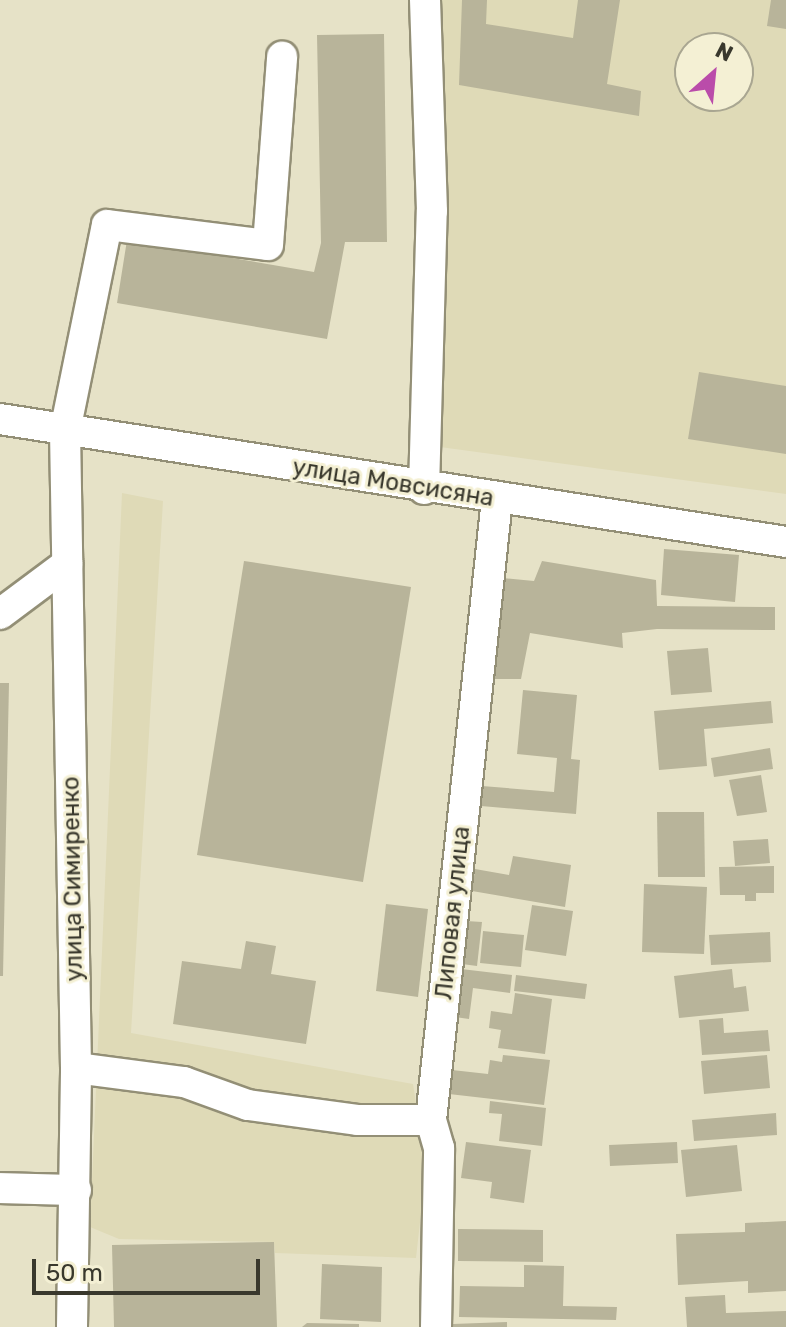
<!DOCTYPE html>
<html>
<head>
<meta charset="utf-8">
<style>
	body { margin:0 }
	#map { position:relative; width:786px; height:1327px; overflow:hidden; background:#e6e2c7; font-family:Rubik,sans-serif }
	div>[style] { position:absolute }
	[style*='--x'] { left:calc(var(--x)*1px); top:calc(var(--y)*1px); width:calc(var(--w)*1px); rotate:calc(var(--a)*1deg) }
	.built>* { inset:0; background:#dfdab7 }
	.building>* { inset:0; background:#b8b49a }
	.roads { filter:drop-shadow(2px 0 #938f76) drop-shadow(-2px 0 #938f76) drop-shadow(0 2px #938f76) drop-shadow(0 -2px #938f76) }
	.minor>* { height:30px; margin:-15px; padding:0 15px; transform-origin:15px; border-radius:15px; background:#fff }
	span { translate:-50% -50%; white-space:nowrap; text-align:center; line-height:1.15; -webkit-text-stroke:6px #f4f0d4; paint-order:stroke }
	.street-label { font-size:24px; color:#39382d }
	.north { position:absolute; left:674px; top:32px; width:80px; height:80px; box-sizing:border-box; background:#f4f0d4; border:2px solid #a9a691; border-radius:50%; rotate:27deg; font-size:22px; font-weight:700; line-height:32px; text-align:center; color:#39382d }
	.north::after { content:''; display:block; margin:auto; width:28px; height:36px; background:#ba4caa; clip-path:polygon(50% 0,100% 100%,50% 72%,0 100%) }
	.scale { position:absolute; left:32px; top:1259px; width:228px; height:36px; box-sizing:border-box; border:4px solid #39382d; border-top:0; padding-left:10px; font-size:24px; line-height:28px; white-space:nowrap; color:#39382d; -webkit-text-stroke:6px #f4f0d4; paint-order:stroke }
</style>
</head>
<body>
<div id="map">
	<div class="built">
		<div style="clip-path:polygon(evenodd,437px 0,786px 0,786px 494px,440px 447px,437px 0,690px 48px,738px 48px,738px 96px,690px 96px,690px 48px)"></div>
		<div style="clip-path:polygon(122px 493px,163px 501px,131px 1033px,413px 1084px,426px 1168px,416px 1258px,275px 1253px,274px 1242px,119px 1239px,90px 1227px)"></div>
	</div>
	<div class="building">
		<div style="clip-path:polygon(462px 0,487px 0,486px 24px,573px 38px,578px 0,620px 0,607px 84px,641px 91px,639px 116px,459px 85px)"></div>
		<div style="clip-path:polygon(771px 0,786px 0,786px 29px,767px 26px)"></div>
		<div style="clip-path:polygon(384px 34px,387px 242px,345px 242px,327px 339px,117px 303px,127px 240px,314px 272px,321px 243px,317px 35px)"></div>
		<div style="clip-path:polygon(699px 372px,786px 386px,786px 454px,688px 439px)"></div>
		<div style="clip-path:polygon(664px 549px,739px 555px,735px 602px,661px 595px)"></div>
		<div style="clip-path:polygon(244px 561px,411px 587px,363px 882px,197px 855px)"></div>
		<div style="clip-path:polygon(542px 561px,656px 580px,657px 606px,775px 607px,775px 630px,657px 629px,622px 633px,623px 648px,530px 633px,521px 679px,486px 679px,502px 578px,534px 581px)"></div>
		<div style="clip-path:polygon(708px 648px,712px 692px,671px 695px,667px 651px)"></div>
		<div style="clip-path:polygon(0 683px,9px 683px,3px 976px,0 976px)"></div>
		<div style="clip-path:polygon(523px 690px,577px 695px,571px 759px,580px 760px,576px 814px,481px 806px,482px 786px,554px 792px,557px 758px,517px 754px)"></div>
		<div style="clip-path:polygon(771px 701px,773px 723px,704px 729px,707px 766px,659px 770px,654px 711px)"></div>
		<div style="clip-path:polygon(770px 748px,773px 769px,714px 777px,711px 758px)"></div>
		<div style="clip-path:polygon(761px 775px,767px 812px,737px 816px,729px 780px)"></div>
		<div style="clip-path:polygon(657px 812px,704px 812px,705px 877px,658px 877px)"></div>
		<div style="clip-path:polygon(768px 839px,770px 863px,735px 866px,733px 841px)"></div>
		<div style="clip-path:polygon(513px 856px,571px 865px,565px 907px,472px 891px,475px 869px,509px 875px)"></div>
		<div style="clip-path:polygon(774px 866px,774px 893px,756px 893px,756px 901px,745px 901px,745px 895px,720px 895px,719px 867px)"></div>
		<div style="clip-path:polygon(644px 884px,707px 887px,704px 954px,642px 952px)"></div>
		<div style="clip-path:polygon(386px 904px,428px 909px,418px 997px,376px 991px)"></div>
		<div style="clip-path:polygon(532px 905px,573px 911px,566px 956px,525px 950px)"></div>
		<div style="clip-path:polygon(466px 921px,482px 922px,477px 966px,462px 964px)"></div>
		<div style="clip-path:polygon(483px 931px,524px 935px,521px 967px,480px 963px)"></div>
		<div style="clip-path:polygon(770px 932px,771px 962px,711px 965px,709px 935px)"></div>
		<div style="clip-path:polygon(246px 941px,276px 946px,271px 974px,316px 981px,306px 1044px,173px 1024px,182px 961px,241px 969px)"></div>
		<div style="clip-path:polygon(461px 969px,512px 975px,510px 993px,473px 988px,469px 1019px,455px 1017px)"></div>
		<div style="clip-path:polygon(732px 969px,734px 988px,746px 986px,749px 1011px,679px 1018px,674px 976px)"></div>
		<div style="clip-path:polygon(516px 975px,587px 984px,585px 999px,514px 991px)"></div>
		<div style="clip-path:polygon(515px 993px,552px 999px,545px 1054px,498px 1048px,501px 1030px,489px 1028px,491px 1011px,512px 1014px)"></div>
		<div style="clip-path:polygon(723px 1018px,724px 1033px,768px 1030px,770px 1051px,702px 1055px,699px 1020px)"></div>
		<div style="clip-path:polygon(503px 1055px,550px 1060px,544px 1105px,449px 1094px,452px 1070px,488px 1074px,490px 1060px,502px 1062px)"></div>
		<div style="clip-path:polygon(767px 1055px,770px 1088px,704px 1094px,701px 1061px)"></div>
		<div style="clip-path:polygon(490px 1101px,546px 1108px,542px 1146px,499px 1141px,502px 1114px,489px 1113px)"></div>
		<div style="clip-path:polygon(776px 1113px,777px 1135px,694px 1141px,692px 1120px)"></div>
		<div style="clip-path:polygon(466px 1142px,531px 1150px,524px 1203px,490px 1198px,492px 1182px,461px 1178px)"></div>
		<div style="clip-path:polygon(677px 1142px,678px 1163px,610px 1166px,609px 1145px)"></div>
		<div style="clip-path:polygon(737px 1145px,742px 1191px,686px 1197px,681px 1150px)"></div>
		<div style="clip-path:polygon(786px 1221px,786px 1291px,748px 1293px,748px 1281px,678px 1285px,676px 1234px,745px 1232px,745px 1223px)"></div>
		<div style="clip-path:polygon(458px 1229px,543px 1230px,543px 1262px,458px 1261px)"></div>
		<div style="clip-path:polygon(274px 1242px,277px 1327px,114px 1327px,112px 1245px)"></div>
		<div style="clip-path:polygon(322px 1264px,382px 1267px,381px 1322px,320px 1319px)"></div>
		<div style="clip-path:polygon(524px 1265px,564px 1266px,563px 1306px,617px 1307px,616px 1320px,459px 1317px,460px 1286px,524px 1287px)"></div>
		<div style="clip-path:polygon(725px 1295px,726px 1313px,786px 1311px,786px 1327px,687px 1327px,685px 1297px)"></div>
		<div style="clip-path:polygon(507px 1322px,507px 1327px,453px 1327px,453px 1324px)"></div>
		<div style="clip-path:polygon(307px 1323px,359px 1324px,359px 1327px,302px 1327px)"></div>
	</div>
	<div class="roads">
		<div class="minor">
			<div style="--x:0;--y:419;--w:796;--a:8.89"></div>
			<div style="--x:424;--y:489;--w:278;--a:-88.4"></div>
			<div style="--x:432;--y:211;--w:211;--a:-91.9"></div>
			<div style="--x:0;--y:614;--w:84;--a:-36.7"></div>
			<div style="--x:76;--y:1068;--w:109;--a:7.4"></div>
			<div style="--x:184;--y:1082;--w:68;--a:19.8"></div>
			<div style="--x:248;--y:1105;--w:110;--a:7.8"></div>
			<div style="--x:357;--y:1120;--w:74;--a:0"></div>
			<div style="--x:0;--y:1188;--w:76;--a:1.5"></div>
			<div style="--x:72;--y:1327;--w:259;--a:-89.1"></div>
			<div style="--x:76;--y:1068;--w:637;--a:-90.99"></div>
			<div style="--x:65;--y:431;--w:210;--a:-78.5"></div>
			<div style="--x:107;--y:225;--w:162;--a:7.1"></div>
			<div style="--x:268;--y:245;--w:189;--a:-85.7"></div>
			<div style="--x:436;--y:1327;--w:179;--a:-89"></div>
			<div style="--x:439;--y:1148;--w:29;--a:-106"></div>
			<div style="--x:431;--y:1120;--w:624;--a:-83.93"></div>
		</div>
	</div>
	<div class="street-label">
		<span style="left:393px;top:483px;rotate:9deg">улица Мовсисяна</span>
		<span style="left:73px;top:879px;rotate:-91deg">улица Симиренко</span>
		<span style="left:453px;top:913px;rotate:-84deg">Липовая улица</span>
	</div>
	<div class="north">N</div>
	<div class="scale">50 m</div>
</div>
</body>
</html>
